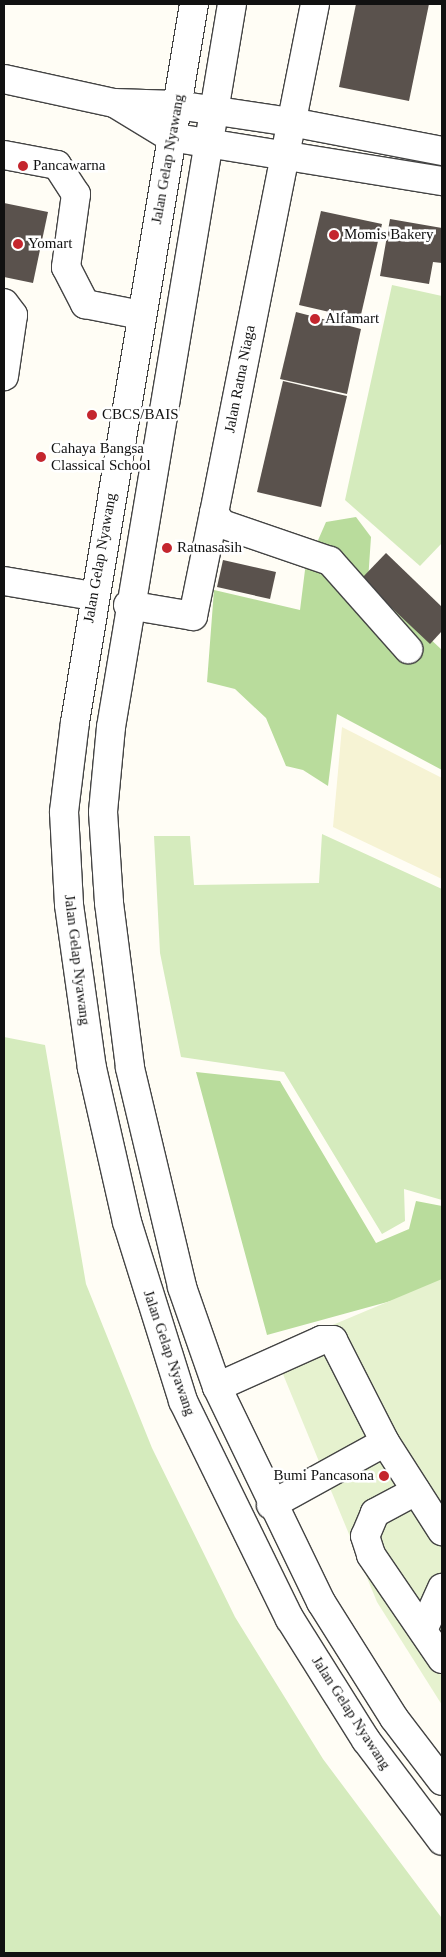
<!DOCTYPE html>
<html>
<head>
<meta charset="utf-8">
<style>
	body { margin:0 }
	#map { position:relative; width:446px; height:1957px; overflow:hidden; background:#fffdf5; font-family:Georgia,serif }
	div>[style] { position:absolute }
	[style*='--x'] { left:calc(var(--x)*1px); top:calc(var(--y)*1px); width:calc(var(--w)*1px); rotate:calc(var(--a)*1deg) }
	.farmland>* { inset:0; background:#f6f3d4 }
	.green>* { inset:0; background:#d5ebbd }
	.forest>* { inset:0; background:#b9dc9c }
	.pitch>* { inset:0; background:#e6f2cf }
	.building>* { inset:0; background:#5a524d }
	.roads { filter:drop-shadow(1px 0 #444) drop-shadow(-1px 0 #444) drop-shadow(0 1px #444) drop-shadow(0 -1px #444) }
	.minor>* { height:28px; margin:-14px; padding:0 14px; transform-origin:14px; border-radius:14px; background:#fff }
	.dots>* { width:14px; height:14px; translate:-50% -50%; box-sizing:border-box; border:2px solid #fff; border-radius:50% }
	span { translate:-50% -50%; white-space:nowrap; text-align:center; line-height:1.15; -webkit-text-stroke:5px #fff; paint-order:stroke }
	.street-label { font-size:15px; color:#111 }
	.poi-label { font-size:15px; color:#111 }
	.left { translate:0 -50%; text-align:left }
	.right { translate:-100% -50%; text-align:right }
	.frame { position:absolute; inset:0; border:5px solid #111; pointer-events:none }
</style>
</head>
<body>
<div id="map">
	<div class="farmland">
		<div style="clip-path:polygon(342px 727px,442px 778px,442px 879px,333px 827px)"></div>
	</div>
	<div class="green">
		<div style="clip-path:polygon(392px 285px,442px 296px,442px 543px,420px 566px,345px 500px)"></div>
		<div style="clip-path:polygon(322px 834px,442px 889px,442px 1200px,404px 1189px,405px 1221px,382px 1234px,284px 1072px,181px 1057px,160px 953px,154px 836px,190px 836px,194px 885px,319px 883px)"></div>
		<div style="clip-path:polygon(4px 1037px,45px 1045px,86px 1284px,152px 1448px,235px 1617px,323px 1759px,441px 1917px,442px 1953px,4px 1953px)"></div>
	</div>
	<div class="forest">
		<div style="clip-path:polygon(356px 517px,371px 537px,368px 581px,442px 650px,442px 770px,337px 714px,328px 786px,303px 770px,286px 766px,266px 718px,235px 689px,207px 682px,214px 590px,300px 610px,305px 570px,326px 522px)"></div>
		<div style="clip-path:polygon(196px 1072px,280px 1081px,376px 1243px,409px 1229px,416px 1201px,442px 1206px,442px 1287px,267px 1335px)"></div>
	</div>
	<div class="pitch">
		<div style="clip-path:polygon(442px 1279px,442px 1705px,377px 1602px,273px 1350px)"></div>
	</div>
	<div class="building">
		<div style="clip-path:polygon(356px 4px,429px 4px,409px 101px,339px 87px)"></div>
		<div style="clip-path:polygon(4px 203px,48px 212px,33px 283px,4px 277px)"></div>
		<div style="clip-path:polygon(321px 211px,382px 224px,360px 319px,299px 305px)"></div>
		<div style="clip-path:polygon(390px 219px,442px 228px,442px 263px,433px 262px,429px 284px,380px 276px)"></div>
		<div style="clip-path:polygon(296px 312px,361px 329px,347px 394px,280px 379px)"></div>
		<div style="clip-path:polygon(283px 381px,347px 396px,321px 507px,257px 492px)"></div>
		<div style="clip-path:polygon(386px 553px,442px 607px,442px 631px,430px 644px,361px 579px)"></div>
		<div style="clip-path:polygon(223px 560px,276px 572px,270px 599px,217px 587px)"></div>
	</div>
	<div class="roads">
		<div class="minor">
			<div style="--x:194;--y:4;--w:728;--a:99.41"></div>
			<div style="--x:75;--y:722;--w:91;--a:97"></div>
			<div style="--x:64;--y:812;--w:93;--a:86.9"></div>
			<div style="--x:69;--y:905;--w:165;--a:82"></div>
			<div style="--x:92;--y:1068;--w:158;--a:77.2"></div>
			<div style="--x:127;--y:1222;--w:188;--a:72.6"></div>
			<div style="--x:183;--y:1401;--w:243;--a:63.9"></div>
			<div style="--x:290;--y:1619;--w:143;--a:57.9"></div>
			<div style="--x:366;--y:1740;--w:126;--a:53"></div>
			<div style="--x:232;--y:4;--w:733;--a:99.5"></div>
			<div style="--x:111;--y:727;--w:85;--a:95.4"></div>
			<div style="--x:103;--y:812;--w:91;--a:86.2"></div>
			<div style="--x:109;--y:903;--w:166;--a:82.7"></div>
			<div style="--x:130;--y:1068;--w:225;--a:76.6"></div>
			<div style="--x:182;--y:1287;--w:106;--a:70.7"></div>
			<div style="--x:217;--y:1387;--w:239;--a:64.2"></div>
			<div style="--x:321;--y:1602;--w:137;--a:57.8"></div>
			<div style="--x:394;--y:1718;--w:79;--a:52.7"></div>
			<div style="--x:315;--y:4;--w:519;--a:101.22"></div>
			<div style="--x:214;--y:513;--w:14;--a:54"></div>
			<div style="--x:222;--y:524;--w:114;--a:18.9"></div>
			<div style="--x:330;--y:561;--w:118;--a:48.4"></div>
			<div style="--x:4;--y:79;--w:113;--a:12.3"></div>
			<div style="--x:114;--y:103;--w:63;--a:1.8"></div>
			<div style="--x:177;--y:105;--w:115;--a:8.5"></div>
			<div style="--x:291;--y:122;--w:154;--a:10.9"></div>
			<div style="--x:116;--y:104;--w:63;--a:31.4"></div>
			<div style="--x:170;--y:137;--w:276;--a:9.2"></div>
			<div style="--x:4;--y:155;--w:54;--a:10.7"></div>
			<div style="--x:57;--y:165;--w:35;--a:57"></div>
			<div style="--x:76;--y:194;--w:74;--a:97.8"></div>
			<div style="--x:66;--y:267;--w:42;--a:62.8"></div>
			<div style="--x:85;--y:304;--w:57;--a:11.1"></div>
			<div style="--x:4;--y:303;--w:15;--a:53"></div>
			<div style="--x:13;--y:315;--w:62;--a:98.4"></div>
			<div style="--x:4;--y:581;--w:90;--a:9.6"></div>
			<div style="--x:128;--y:605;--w:66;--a:9.6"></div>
			<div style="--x:193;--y:616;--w:105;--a:-78.5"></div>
			<div style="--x:217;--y:1387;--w:115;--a:-24.1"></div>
			<div style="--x:322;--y:1340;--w:11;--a:0"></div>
			<div style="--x:333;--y:1340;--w:114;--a:63"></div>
			<div style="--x:385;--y:1442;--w:106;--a:57.4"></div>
			<div style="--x:416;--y:1491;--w:47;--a:151.8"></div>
			<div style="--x:375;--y:1513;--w:25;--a:113"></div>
			<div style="--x:365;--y:1536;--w:20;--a:72"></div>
			<div style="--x:371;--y:1555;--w:126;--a:55.7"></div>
			<div style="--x:271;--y:1505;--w:130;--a:-28.9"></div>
			<div style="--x:424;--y:1628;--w:44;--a:-65.8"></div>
		</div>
	</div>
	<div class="dots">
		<div style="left:23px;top:166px;background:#c4262e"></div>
		<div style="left:334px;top:235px;background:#c4262e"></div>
		<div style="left:18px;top:244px;background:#c4262e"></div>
		<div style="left:315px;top:319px;background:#c4262e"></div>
		<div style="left:92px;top:415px;background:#c4262e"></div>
		<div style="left:41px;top:457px;background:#c4262e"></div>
		<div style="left:167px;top:548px;background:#c4262e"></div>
		<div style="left:384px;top:1476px;background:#c4262e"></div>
	</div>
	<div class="street-label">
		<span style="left:168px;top:159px;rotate:-80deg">Jalan Gelap Nyawang</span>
		<span style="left:240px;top:379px;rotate:-79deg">Jalan Ratna Niaga</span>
		<span style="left:100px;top:558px;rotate:-80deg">Jalan Gelap Nyawang</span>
		<span style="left:77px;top:960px;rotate:83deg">Jalan Gelap Nyawang</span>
		<span style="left:169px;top:1353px;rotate:71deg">Jalan Gelap Nyawang</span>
		<span style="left:351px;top:1713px;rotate:57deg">Jalan Gelap Nyawang</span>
	</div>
	<div class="poi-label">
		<span class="left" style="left:33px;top:166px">Pancawarna</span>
		<span class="left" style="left:344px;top:235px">Momis Bakery</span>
		<span class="left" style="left:28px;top:244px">Yomart</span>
		<span class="left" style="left:325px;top:319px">Alfamart</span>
		<span class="left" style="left:102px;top:415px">CBCS/BAIS</span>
		<span class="left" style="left:51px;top:457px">Cahaya Bangsa<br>Classical School</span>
		<span class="left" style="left:177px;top:548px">Ratnasasih</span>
		<span class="right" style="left:374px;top:1476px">Bumi Pancasona</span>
	</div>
	<div class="frame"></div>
</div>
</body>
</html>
